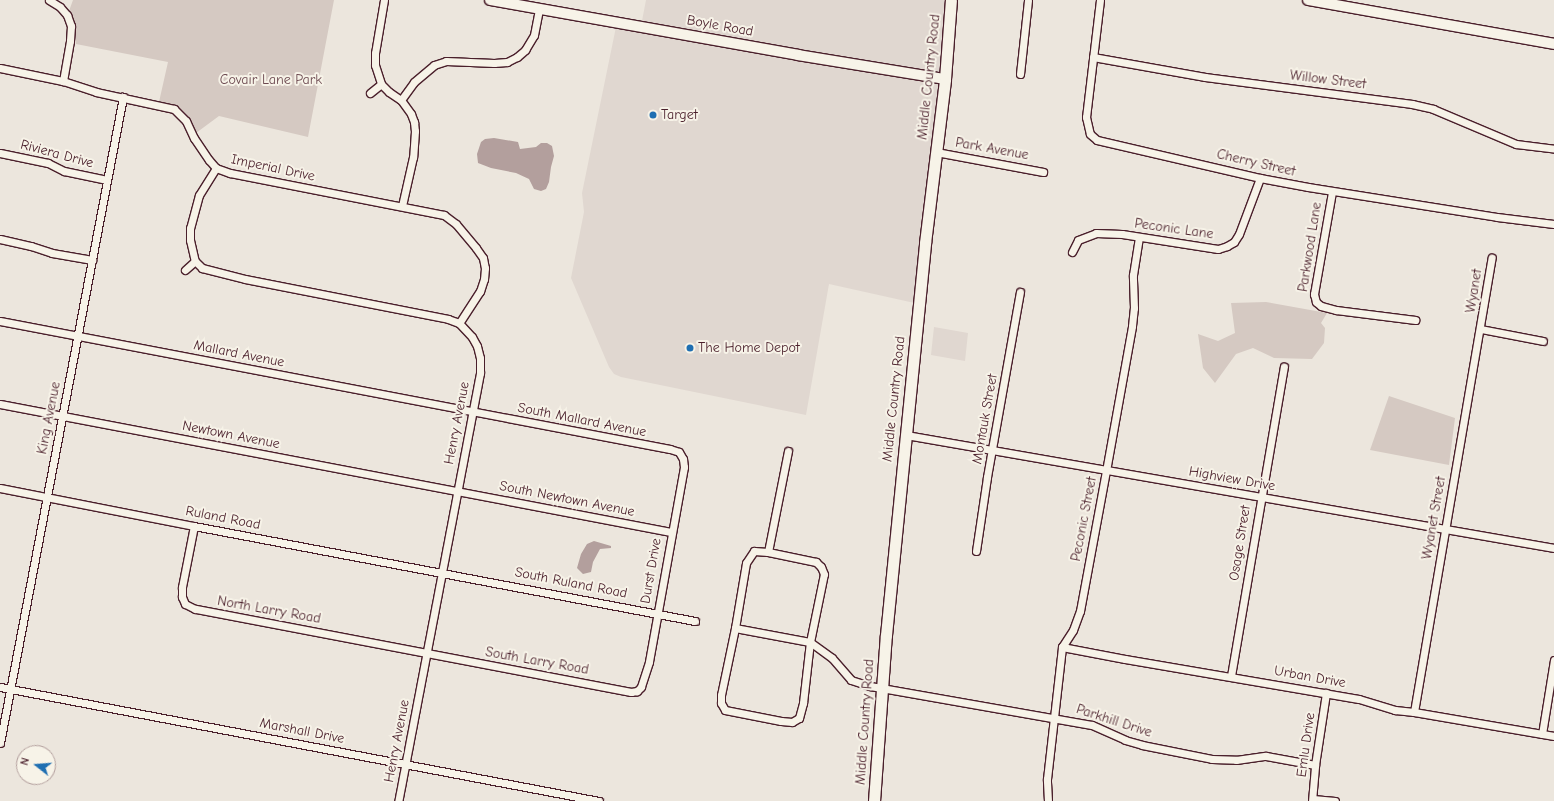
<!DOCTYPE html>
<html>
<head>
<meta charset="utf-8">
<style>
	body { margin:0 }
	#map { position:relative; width:1554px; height:801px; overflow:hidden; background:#ece6dd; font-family:"Comic Neue",sans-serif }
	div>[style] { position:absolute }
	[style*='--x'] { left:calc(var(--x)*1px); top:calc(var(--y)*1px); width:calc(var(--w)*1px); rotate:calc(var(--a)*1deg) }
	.built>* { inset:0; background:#e0d7d0 }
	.green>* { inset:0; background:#d5c9c2 }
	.water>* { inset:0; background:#b39f9d }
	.roads { filter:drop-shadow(1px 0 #4a1f2b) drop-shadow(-1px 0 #4a1f2b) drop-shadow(0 1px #4a1f2b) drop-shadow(0 -1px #4a1f2b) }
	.street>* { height:7px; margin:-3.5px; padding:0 3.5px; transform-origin:3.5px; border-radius:3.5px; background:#f7f3e8 }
	.secondary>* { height:10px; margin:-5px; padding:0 5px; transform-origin:5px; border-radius:5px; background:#f7f3e8 }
	.primary>* { height:11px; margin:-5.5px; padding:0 5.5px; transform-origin:5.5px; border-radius:5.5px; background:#f7f3e8 }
	.dots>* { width:11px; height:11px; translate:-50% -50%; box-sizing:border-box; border:2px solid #f7f3e8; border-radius:50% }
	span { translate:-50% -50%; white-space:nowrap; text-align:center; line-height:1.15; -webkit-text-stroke:4px #f7f3e8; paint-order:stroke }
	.street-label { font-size:14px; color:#4a1f2b }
	.park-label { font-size:14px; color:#6d4a51 }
	.poi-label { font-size:14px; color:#4a1f2b }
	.left { translate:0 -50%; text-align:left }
	.north { position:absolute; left:16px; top:745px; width:40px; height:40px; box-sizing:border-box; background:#f7f3e8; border:1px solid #b29e9c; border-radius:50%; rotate:287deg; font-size:11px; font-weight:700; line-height:16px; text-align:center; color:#4a1f2b }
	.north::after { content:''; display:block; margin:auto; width:14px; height:18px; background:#1f6fb2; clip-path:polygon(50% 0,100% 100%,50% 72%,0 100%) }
</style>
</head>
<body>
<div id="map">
	<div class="built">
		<div style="clip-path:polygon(646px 0,951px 0,919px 304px,829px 284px,806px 415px,621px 377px,614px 374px,609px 367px,571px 278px,584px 212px,582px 193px,617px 22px,641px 26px)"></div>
		<div style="clip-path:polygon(934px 327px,968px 333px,965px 361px,931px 355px)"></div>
	</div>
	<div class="green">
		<div style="clip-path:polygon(73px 0,334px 0,308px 137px,219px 116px,196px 133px,189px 118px,175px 105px,159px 102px,168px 62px,76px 44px,69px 11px)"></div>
		<div style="clip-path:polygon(1266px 302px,1327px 313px,1321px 323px,1325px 328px,1324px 343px,1312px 359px,1274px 358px,1253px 348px,1236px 354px,1215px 383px,1203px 368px,1198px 334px,1218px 341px,1235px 333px,1231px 303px)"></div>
		<div style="clip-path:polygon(1389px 396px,1455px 418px,1449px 465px,1370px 450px)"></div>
	</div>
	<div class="water">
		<div style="clip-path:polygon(494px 138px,518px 142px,520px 149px,536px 147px,541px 143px,547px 143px,552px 146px,554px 156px,551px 167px,549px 182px,546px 189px,541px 191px,534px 189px,529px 179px,516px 173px,491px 168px,478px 163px,477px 154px,481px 142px,485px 139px)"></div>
		<div style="clip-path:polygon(594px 541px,611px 546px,611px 548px,600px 549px,593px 562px,591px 572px,583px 574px,577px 568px,581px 554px,587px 544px)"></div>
	</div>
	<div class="roads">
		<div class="street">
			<div style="--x:49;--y:0;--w:13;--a:32"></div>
			<div style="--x:60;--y:7;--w:11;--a:49"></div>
			<div style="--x:67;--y:15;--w:12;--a:70"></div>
			<div style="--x:71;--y:26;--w:15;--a:94"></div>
			<div style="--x:70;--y:41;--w:41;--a:99.9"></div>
			<div style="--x:384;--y:0;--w:54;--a:99.6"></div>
			<div style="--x:375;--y:53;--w:12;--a:90"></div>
			<div style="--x:375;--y:65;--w:20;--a:72"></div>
			<div style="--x:381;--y:84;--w:11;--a:45"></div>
			<div style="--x:389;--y:92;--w:14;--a:34"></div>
			<div style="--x:401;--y:100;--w:17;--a:54"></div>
			<div style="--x:411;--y:114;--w:9;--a:69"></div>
			<div style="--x:414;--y:122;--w:9;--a:84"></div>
			<div style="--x:415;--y:131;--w:26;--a:94"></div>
			<div style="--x:413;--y:157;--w:50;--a:102.7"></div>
			<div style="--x:1100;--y:0;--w:118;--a:96.8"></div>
			<div style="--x:1086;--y:117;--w:17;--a:77"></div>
			<div style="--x:1090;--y:134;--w:9;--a:41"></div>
			<div style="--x:1097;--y:140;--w:167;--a:13.1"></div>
			<div style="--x:1260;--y:178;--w:49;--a:10.6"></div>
			<div style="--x:1308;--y:187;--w:191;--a:9"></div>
			<div style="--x:1497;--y:217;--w:57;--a:7"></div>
			<div style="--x:1093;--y:57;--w:114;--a:10.1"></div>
			<div style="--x:1205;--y:77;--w:209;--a:7.4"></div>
			<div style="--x:1412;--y:104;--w:22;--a:13"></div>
			<div style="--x:1433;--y:109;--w:90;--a:22.9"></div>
			<div style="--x:1516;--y:144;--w:38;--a:7"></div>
			<div style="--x:0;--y:68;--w:64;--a:11.7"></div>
			<div style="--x:63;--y:81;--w:35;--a:18"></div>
			<div style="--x:96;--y:92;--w:80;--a:12.3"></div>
			<div style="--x:174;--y:109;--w:17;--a:45"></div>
			<div style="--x:186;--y:121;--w:19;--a:65"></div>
			<div style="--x:194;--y:138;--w:27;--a:56"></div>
			<div style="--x:209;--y:160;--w:11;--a:49"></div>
			<div style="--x:216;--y:168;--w:15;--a:20"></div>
			<div style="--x:230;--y:173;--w:218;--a:11.1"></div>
			<div style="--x:444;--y:215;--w:15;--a:37"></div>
			<div style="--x:456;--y:224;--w:31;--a:50"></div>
			<div style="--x:476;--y:248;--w:12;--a:55"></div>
			<div style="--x:483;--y:258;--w:10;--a:79"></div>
			<div style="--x:485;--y:268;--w:11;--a:95"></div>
			<div style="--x:484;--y:279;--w:13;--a:108"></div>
			<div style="--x:480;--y:291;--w:38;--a:123"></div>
			<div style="--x:1020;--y:74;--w:74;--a:-83.8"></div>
			<div style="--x:370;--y:93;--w:14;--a:-39"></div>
			<div style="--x:401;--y:100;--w:22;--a:-54"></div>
			<div style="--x:414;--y:82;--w:26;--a:-40"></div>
			<div style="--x:434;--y:65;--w:13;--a:-18"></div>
			<div style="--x:446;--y:61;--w:48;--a:2.4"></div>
			<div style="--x:494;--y:63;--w:13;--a:-4"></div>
			<div style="--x:507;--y:62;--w:11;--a:-27"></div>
			<div style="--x:517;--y:57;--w:11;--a:-41"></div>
			<div style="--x:525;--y:50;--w:17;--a:-59"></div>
			<div style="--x:534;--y:35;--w:26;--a:-79"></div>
			<div style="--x:936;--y:152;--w:109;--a:10.6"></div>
			<div style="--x:0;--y:153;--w:49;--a:11.8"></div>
			<div style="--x:48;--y:163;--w:18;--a:27"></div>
			<div style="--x:64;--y:171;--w:44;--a:11.8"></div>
			<div style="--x:216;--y:168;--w:32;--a:122"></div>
			<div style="--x:199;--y:195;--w:34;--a:105"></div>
			<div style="--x:190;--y:228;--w:12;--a:90"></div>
			<div style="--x:190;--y:240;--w:22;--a:77"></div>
			<div style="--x:195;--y:261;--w:10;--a:45"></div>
			<div style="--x:202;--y:268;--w:44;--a:14.3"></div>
			<div style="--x:245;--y:279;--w:207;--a:11.1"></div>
			<div style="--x:448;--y:319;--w:12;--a:20"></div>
			<div style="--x:459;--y:323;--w:19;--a:47"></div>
			<div style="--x:472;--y:337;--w:10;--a:61"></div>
			<div style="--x:477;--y:346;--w:12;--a:76"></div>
			<div style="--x:480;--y:358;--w:15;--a:90"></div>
			<div style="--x:480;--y:373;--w:436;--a:100.8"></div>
			<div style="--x:1332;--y:192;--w:104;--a:100"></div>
			<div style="--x:1314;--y:294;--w:8;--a:76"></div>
			<div style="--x:1316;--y:302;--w:6;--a:39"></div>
			<div style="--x:1321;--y:306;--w:16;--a:15"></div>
			<div style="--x:1336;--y:310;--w:80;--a:7.2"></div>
			<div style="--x:0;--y:239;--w:32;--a:13"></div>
			<div style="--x:31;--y:246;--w:22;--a:18"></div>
			<div style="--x:52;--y:253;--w:41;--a:9.9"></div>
			<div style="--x:1072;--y:252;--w:13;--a:-63"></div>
			<div style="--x:1078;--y:240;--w:19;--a:-21"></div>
			<div style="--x:1096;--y:233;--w:26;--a:2"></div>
			<div style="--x:1122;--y:234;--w:97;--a:8.9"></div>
			<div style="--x:1218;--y:249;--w:9;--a:-18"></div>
			<div style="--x:1227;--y:246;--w:8;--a:-30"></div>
			<div style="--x:1234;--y:242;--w:9;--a:-58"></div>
			<div style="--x:1239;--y:234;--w:60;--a:-69.4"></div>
			<div style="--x:185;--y:270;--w:13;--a:-42"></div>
			<div style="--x:0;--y:321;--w:682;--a:10.82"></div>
			<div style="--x:670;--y:449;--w:9;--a:18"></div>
			<div style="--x:679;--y:452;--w:8;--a:60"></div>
			<div style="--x:683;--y:459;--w:8;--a:83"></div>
			<div style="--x:684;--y:467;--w:198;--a:100.2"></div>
			<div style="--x:649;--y:662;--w:26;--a:108"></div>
			<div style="--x:641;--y:687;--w:6;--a:135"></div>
			<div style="--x:637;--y:691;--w:6;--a:171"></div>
			<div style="--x:631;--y:692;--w:444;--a:-169.2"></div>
			<div style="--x:195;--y:609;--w:11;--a:-153"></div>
			<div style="--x:185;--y:604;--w:8;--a:-113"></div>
			<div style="--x:182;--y:597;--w:10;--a:-90"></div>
			<div style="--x:182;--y:587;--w:62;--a:-78.9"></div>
			<div style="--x:1481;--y:329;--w:63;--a:11"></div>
			<div style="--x:0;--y:404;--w:683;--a:10.8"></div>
			<div style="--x:906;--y:435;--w:658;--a:9.89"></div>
			<div style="--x:0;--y:488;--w:198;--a:11.1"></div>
			<div style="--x:194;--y:526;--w:510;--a:10.74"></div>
			<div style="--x:976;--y:551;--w:75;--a:-81.5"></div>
			<div style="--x:987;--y:477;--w:188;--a:-79.9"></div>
			<div style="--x:768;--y:552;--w:103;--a:-78.8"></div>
			<div style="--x:735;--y:628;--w:68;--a:101.8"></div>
			<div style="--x:721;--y:695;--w:8;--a:90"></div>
			<div style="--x:721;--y:703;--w:8;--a:60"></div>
			<div style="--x:725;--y:710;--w:57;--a:11.1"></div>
			<div style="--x:781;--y:721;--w:11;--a:5"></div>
			<div style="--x:792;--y:722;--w:8;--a:-30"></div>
			<div style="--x:799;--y:718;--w:16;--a:-75"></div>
			<div style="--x:803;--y:703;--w:61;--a:-83.5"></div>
			<div style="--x:810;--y:642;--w:69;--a:-78.4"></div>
			<div style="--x:824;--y:574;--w:8;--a:-113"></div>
			<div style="--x:821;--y:567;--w:7;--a:-135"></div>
			<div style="--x:816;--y:562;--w:49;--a:-168.2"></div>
			<div style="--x:768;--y:552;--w:14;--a:-176"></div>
			<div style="--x:754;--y:551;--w:14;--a:124"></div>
			<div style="--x:746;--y:563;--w:66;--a:99.6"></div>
			<div style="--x:735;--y:628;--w:76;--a:10.6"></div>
			<div style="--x:810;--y:642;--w:27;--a:36"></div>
			<div style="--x:832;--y:658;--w:29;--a:49"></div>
			<div style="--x:851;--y:680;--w:20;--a:18"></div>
			<div style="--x:870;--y:686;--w:225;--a:10"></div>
			<div style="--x:1092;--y:725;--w:36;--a:24"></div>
			<div style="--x:1125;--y:740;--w:18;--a:16"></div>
			<div style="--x:1142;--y:745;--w:71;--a:11.3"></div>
			<div style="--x:1212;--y:759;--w:24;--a:2"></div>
			<div style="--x:1236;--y:760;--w:30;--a:-8"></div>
			<div style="--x:1266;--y:756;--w:50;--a:10.4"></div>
			<div style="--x:1062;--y:647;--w:64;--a:10.8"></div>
			<div style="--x:1125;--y:659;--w:237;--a:9.7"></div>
			<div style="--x:1359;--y:699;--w:38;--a:17"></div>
			<div style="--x:1395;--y:710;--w:19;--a:6"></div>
			<div style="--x:1414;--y:712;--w:142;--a:9.7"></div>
			<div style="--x:1231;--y:676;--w:314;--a:-80.3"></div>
			<div style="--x:0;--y:687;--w:610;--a:10.78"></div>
			<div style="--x:1414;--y:712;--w:461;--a:-80.3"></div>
			<div style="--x:1542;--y:734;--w:75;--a:-80.8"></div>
			<div style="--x:0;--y:743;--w:658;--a:-79.22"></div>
			<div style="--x:1313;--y:799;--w:22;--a:5"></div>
			<div style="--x:1048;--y:801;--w:22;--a:-93"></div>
			<div style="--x:1047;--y:779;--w:133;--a:-83.5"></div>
			<div style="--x:1062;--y:647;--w:20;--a:-57"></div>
			<div style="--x:1073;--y:630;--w:20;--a:-70"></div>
			<div style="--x:1080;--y:611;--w:142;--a:-79.5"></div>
			<div style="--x:1106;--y:471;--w:147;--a:-79.8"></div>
			<div style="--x:1132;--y:326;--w:18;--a:-84"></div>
			<div style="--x:1134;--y:308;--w:33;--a:-92"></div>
			<div style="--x:1133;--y:275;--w:38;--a:-81"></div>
			<div style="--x:1312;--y:801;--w:36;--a:-85"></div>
			<div style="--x:1315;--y:765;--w:73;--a:-81.3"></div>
		</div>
		<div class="secondary">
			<div style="--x:490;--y:0;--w:313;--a:10.1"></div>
			<div style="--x:798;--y:55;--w:149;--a:9.3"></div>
			<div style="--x:1308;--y:0;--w:250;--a:10.1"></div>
		</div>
		<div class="primary">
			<div style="--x:874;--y:801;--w:166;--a:-85.9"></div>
			<div style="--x:886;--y:635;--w:394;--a:-84.3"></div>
			<div style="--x:925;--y:243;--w:165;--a:-83"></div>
			<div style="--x:945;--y:79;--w:79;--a:-85.7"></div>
		</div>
	</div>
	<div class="dots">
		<div style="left:653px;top:115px;background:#1f6fb2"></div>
		<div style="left:690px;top:348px;background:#1f6fb2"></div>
	</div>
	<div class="street-label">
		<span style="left:720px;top:26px;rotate:10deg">Boyle Road</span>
		<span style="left:929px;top:77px;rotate:-84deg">Middle Country Road</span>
		<span style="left:1328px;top:80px;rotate:7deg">Willow Street</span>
		<span style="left:992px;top:149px;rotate:10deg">Park Avenue</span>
		<span style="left:57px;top:154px;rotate:15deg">Riviera Drive</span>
		<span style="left:1256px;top:163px;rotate:13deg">Cherry Street</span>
		<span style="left:273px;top:168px;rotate:12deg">Imperial Drive</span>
		<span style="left:1174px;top:229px;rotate:8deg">Peconic Lane</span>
		<span style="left:1310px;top:247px;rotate:-81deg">Parkwood Lane</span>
		<span style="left:1474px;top:291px;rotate:-81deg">Wyanet</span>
		<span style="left:239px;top:354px;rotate:11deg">Mallard Avenue</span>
		<span style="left:894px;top:399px;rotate:-84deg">Middle Country Road</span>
		<span style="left:49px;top:418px;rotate:-79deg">King Avenue</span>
		<span style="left:985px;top:419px;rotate:-80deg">Montauk Street</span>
		<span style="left:582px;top:420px;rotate:11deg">South Mallard Avenue</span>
		<span style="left:457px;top:423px;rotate:-79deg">Henry Avenue</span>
		<span style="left:231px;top:435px;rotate:11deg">Newtown Avenue</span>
		<span style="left:1232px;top:479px;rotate:10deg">Highview Drive</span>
		<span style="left:567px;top:499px;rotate:11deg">South Newtown Avenue</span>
		<span style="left:223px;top:518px;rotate:11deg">Ruland Road</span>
		<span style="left:1434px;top:518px;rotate:-80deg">Wyanet Street</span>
		<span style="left:1084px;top:519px;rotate:-79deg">Peconic Street</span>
		<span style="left:1240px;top:543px;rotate:-81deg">Osage Street</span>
		<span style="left:651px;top:571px;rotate:-80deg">Durst Drive</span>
		<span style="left:571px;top:583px;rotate:11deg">South Ruland Road</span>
		<span style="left:269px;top:610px;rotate:10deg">North Larry Road</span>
		<span style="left:537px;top:661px;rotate:10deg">South Larry Road</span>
		<span style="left:1310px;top:677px;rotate:10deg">Urban Drive</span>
		<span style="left:1114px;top:721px;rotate:18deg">Parkhill Drive</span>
		<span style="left:865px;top:722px;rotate:-86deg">Middle Country Road</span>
		<span style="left:302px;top:731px;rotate:11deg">Marshall Drive</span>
		<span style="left:397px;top:741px;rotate:-79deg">Henry Avenue</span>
		<span style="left:1306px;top:745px;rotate:-82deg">Emlu Drive</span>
	</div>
	<div class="park-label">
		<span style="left:271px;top:80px">Covair Lane Park</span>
	</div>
	<div class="poi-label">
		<span class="left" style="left:661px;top:115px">Target</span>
		<span class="left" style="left:698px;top:348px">The Home Depot</span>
	</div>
	<div class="north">N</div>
</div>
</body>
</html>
